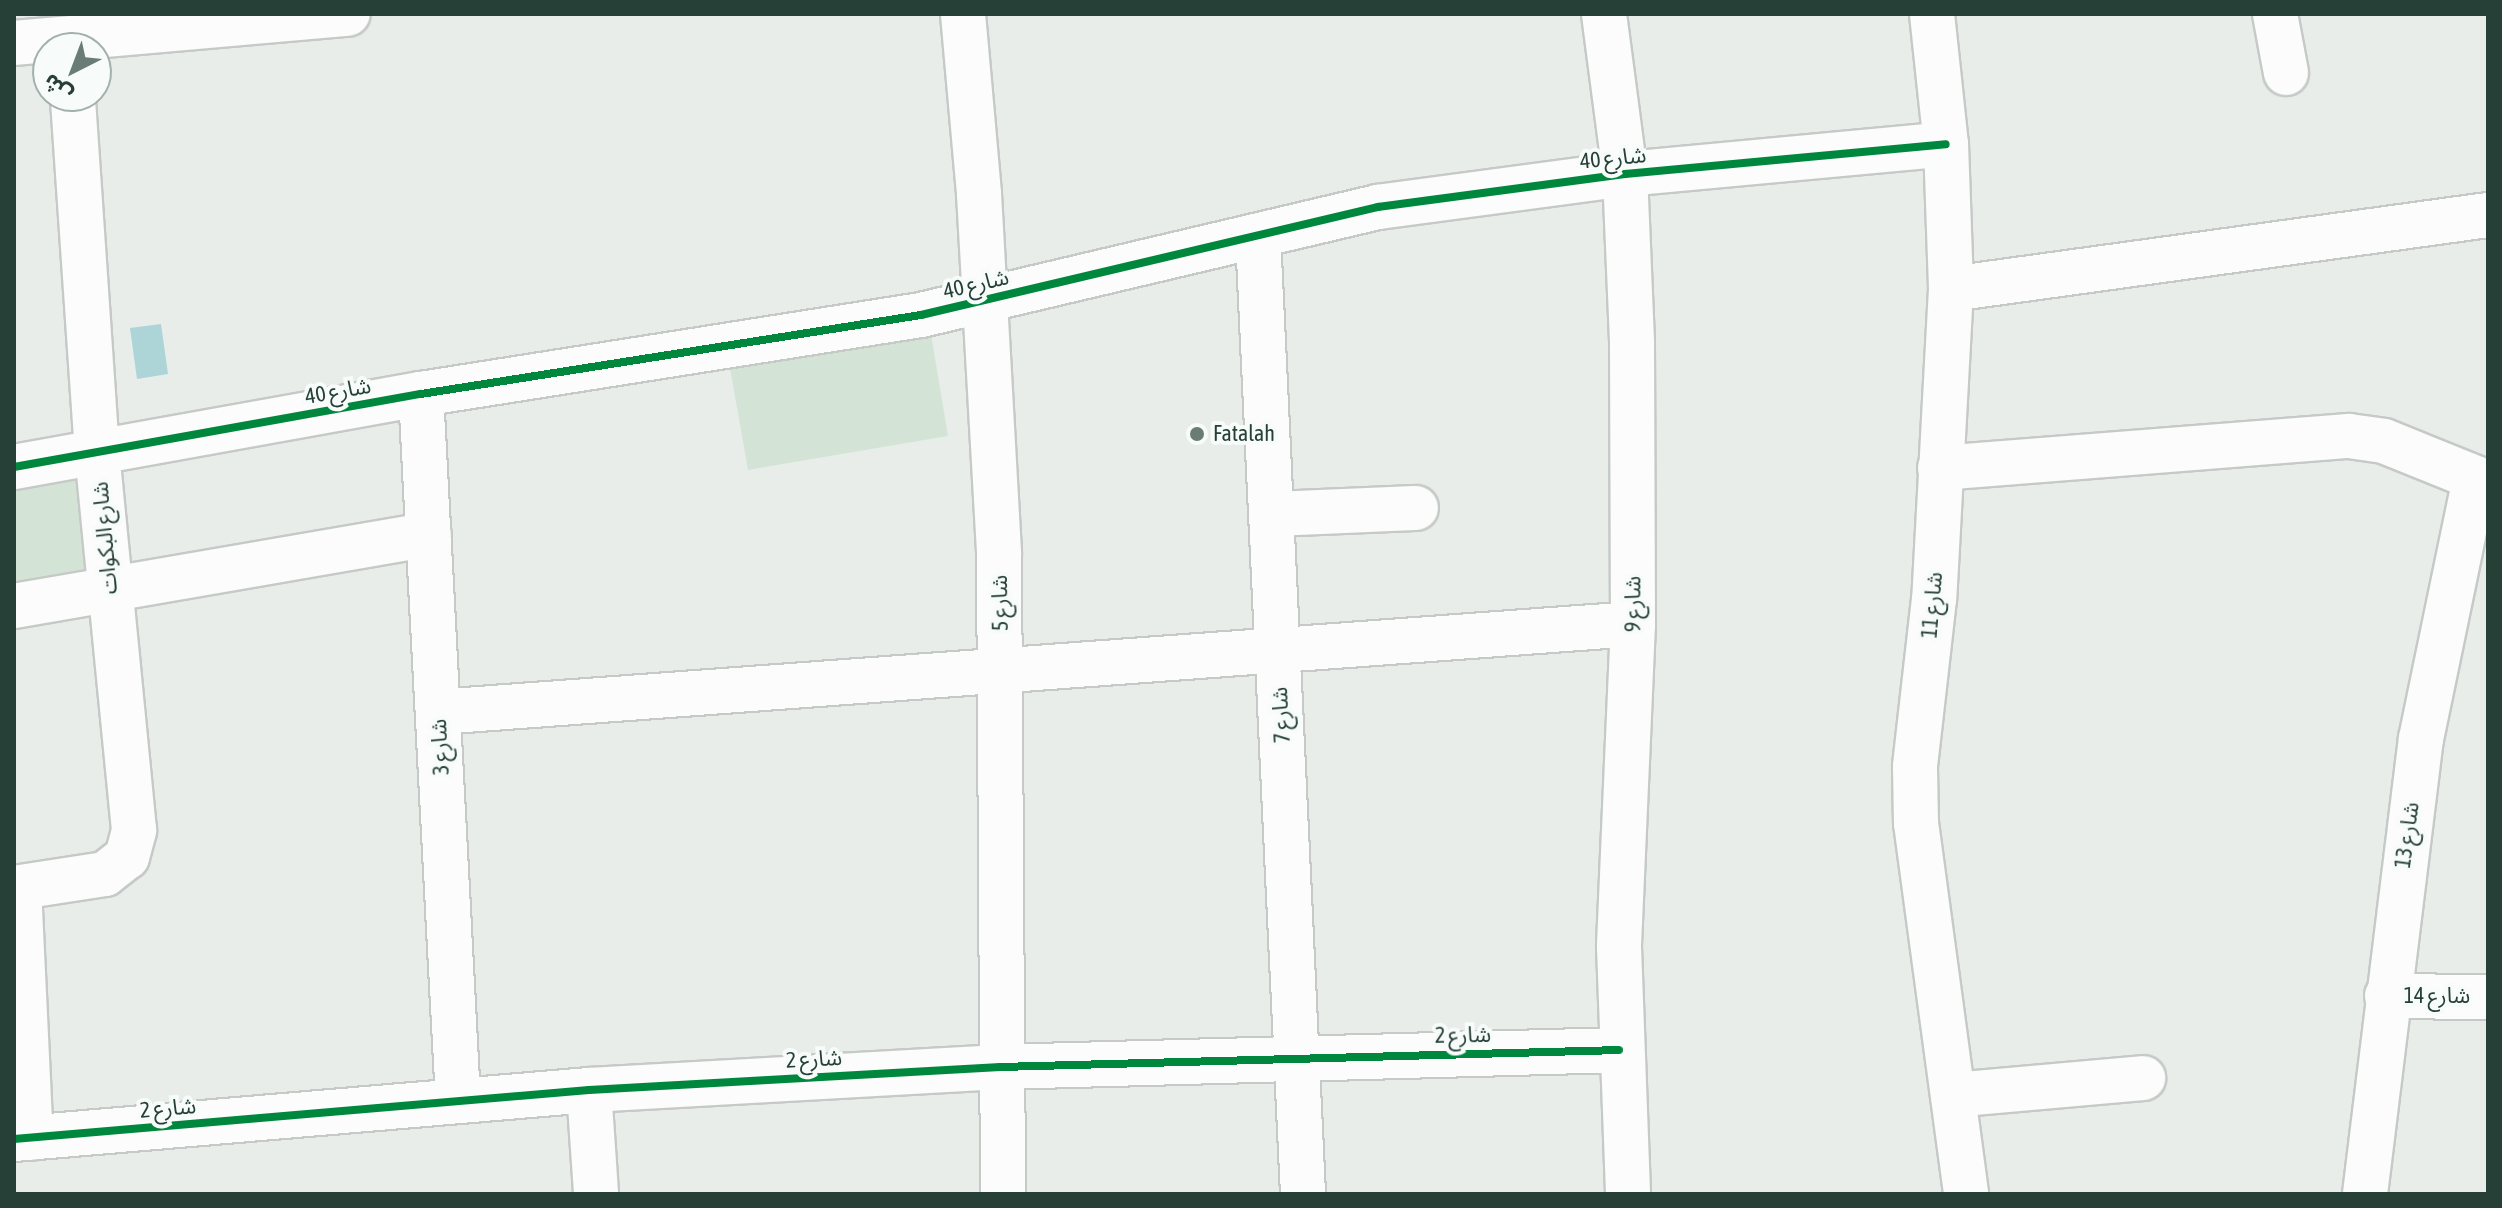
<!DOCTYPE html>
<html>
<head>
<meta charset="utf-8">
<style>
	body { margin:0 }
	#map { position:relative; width:2502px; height:1208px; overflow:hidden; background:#e8edea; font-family:"Asap Condensed","Noto Sans Arabic",sans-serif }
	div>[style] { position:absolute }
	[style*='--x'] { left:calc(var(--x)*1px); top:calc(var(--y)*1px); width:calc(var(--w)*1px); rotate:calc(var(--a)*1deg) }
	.green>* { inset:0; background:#d3e4d7 }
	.water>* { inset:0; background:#add4d6 }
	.roads { filter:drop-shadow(2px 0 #c5cac7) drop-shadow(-2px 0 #c5cac7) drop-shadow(0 2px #c5cac7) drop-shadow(0 -2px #c5cac7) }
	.minor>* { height:44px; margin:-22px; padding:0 22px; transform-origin:22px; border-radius:22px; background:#fcfcfc }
	.cycleway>* { height:8px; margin:-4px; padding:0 4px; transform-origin:4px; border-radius:4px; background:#00873e }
	.dots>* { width:22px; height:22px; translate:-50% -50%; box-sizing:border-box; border:4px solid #f7fbf9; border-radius:50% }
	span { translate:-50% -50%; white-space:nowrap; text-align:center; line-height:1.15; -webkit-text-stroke:8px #f7fbf9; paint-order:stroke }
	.street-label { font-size:22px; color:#263f37 }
	.poi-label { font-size:22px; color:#263f37 }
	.left { translate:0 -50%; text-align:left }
	.frame { position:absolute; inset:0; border:16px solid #263f37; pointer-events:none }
	.north { position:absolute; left:32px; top:32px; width:80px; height:80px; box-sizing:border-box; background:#f7fbf9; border:2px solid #a3b0ab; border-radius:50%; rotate:222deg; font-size:22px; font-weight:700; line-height:32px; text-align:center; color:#263f37 }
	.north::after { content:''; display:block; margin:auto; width:28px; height:36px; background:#6a7c76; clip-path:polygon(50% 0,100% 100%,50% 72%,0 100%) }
</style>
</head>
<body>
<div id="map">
	<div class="green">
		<div style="clip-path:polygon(931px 334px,948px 436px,748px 470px,730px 368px)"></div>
		<div style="clip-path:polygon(76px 467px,85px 576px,14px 588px,14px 478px)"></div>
	</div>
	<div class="water">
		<div style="clip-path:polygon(161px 324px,168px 374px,137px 379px,130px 328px)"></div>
	</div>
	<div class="roads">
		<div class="minor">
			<div style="--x:963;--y:14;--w:181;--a:84.9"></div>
			<div style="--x:979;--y:194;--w:361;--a:86.8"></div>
			<div style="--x:999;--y:554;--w:640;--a:89.64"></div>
			<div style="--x:1604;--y:14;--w:161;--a:82.5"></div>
			<div style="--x:1625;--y:174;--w:169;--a:87.6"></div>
			<div style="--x:1632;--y:343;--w:281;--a:89.8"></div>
			<div style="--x:1633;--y:624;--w:323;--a:92.5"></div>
			<div style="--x:1619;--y:947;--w:247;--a:87.9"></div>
			<div style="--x:1932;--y:14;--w:131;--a:83.9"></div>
			<div style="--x:1946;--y:144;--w:145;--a:88"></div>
			<div style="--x:1951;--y:289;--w:310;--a:93.1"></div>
			<div style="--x:1934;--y:599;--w:169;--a:96.5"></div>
			<div style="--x:1915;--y:767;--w:56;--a:89"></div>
			<div style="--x:1916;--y:823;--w:374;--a:82.3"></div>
			<div style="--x:2275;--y:14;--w:60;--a:79.4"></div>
			<div style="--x:14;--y:43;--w:335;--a:-5"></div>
			<div style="--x:1258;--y:236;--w:959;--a:87.31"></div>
			<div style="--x:1951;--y:289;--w:542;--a:-7.85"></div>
			<div style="--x:421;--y:394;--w:707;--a:87"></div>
			<div style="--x:14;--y:467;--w:413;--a:-10.2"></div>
			<div style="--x:421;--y:394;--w:506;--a:-8.98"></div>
			<div style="--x:921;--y:315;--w:470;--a:-13.3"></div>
			<div style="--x:1378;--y:207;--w:249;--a:-7.6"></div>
			<div style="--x:1625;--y:174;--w:322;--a:-5.3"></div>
			<div style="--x:1940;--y:468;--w:410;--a:-4.5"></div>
			<div style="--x:2349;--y:436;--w:35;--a:8"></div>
			<div style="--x:2384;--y:441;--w:112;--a:22"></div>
			<div style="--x:1272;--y:514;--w:144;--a:-2.4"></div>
			<div style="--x:14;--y:606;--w:421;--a:-9.8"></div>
			<div style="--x:438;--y:712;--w:1198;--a:-4.21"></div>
			<div style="--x:14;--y:888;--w:92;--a:-8.7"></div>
			<div style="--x:105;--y:874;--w:28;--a:-38"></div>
			<div style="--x:127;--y:857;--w:28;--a:-75"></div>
			<div style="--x:134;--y:830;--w:380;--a:-95.6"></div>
			<div style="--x:97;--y:452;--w:357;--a:-93.9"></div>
			<div style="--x:19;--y:888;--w:250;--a:87.3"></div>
			<div style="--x:2387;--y:996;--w:101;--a:0.6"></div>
			<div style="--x:589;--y:1090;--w:104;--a:86.1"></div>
			<div style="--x:1953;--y:1095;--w:191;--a:-5.1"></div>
			<div style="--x:14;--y:1139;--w:577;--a:-4.87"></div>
			<div style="--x:589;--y:1090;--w:412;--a:-3.2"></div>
			<div style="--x:1000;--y:1067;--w:619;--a:-1.57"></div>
			<div style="--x:2365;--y:1194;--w:458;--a:-83"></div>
			<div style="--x:2421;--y:739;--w:266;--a:-78.3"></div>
		</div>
	</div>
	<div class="cycleway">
		<div style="--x:14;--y:467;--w:413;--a:-10.2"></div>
		<div style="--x:421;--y:394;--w:506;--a:-8.98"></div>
		<div style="--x:921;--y:315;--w:470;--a:-13.3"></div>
		<div style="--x:1378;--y:207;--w:249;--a:-7.6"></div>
		<div style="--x:1625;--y:174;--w:322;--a:-5.3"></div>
		<div style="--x:14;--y:1139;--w:577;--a:-4.87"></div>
		<div style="--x:589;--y:1090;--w:412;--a:-3.2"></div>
		<div style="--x:1000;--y:1067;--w:619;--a:-1.57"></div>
	</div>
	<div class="dots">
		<div style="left:1197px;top:434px;background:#6a7c76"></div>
	</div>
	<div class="street-label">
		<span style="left:1613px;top:158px;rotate:-6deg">شارع 40</span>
		<span style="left:976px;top:284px;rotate:-13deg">شارع 40</span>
		<span style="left:338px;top:391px;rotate:-10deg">شارع 40</span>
		<span style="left:105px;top:538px;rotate:-95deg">شارع البكوات</span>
		<span style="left:1000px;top:603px;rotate:-91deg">شارع 5</span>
		<span style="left:1633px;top:604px;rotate:-90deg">شارع 9</span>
		<span style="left:1932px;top:605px;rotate:-85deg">شارع 11</span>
		<span style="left:1281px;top:715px;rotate:-93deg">شارع 7</span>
		<span style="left:440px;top:747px;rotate:-93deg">شارع 3</span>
		<span style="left:2407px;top:835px;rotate:-82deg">شارع 13</span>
		<span style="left:2437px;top:996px">شارع 14</span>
		<span style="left:1463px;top:1035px;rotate:-1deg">شارع 2</span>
		<span style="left:814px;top:1059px;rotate:-3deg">شارع 2</span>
		<span style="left:168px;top:1108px;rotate:-5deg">شارع 2</span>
	</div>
	<div class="poi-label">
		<span class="left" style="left:1213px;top:434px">Fatalah</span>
	</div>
	<div class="frame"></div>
	<div class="north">ش</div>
</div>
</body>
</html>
